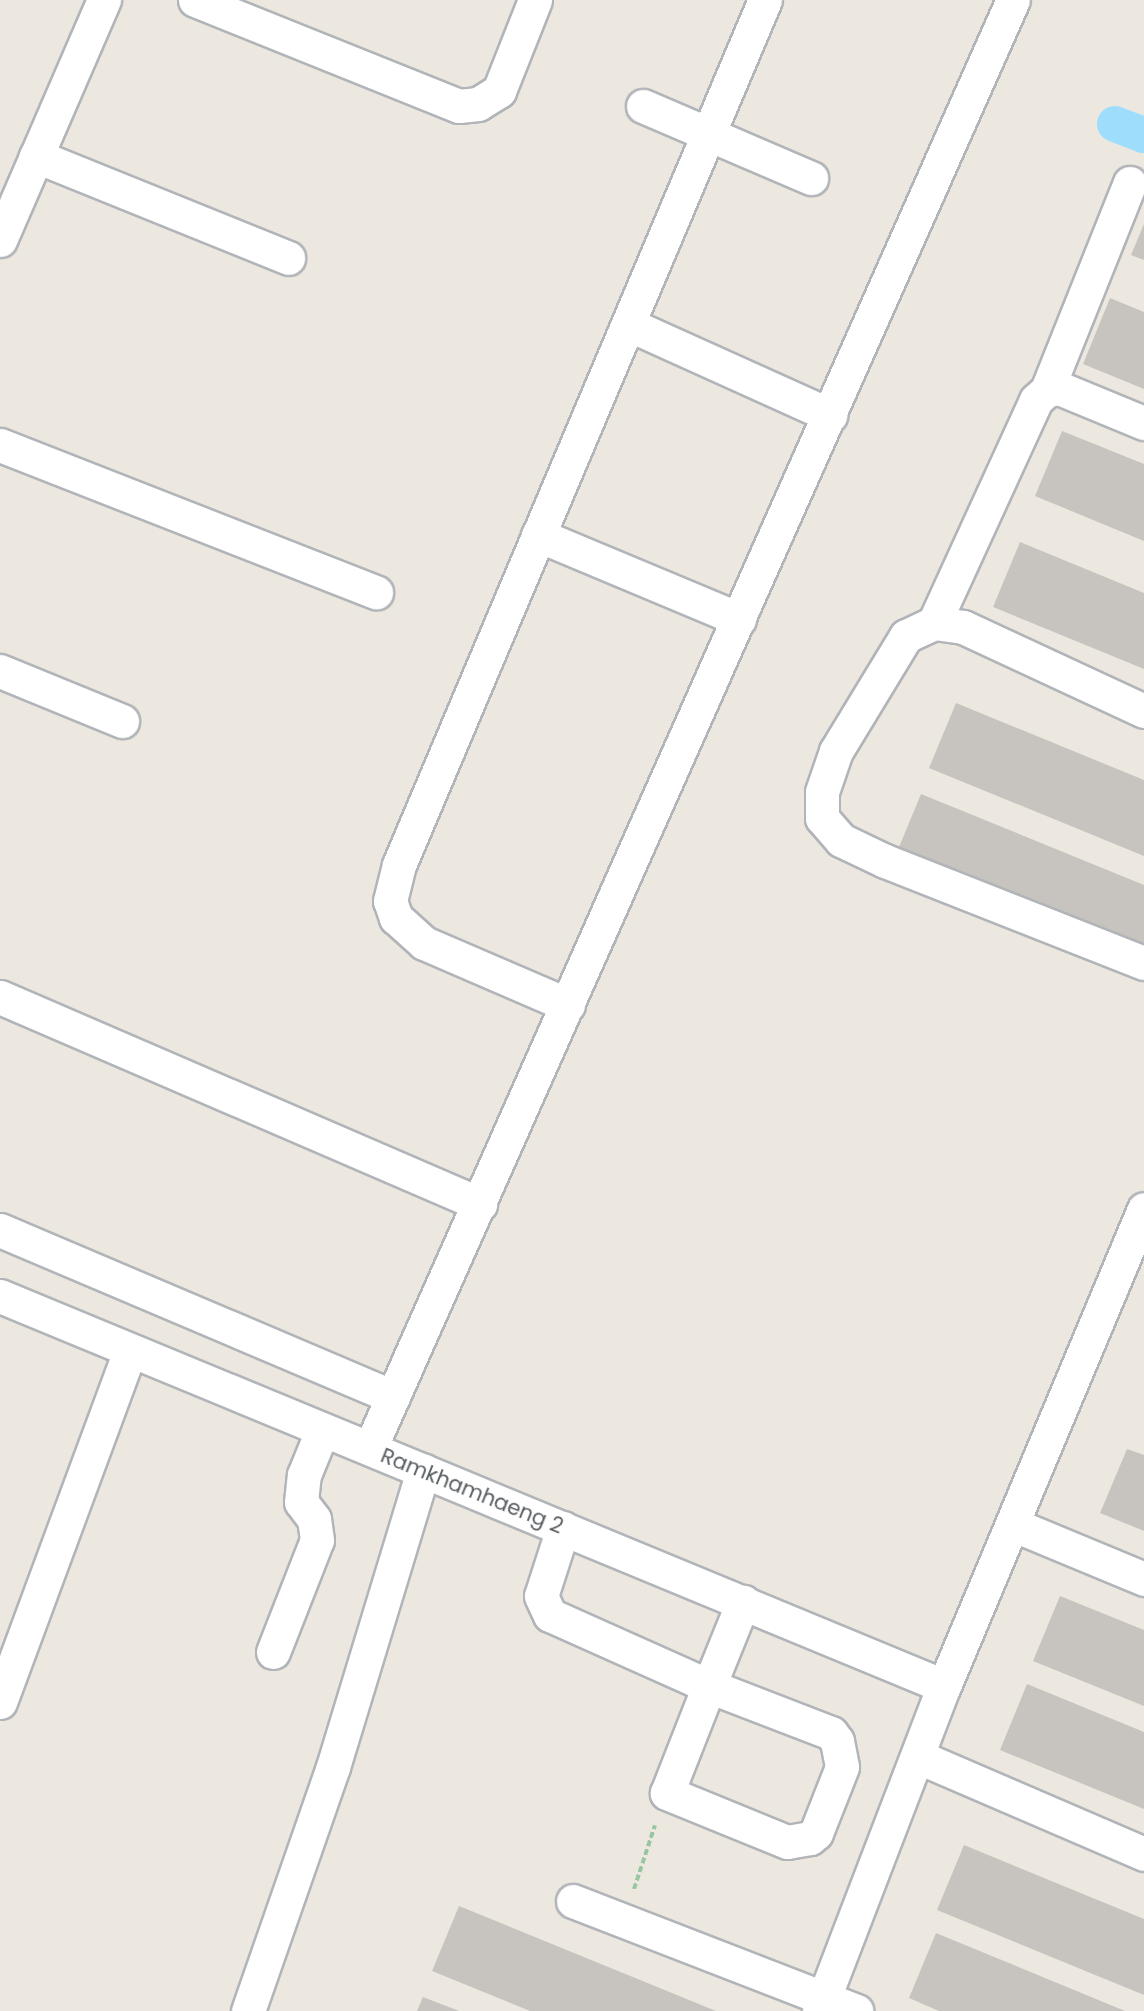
<!DOCTYPE html>
<html>
<head>
<meta charset="utf-8">
<style>
	body { margin:0 }
	#map { position:relative; width:1144px; height:2011px; overflow:hidden; background:#ece8e0; font-family:Poppins,sans-serif }
	div>[style] { position:absolute }
	[style*='--x'] { left:calc(var(--x)*1px); top:calc(var(--y)*1px); width:calc(var(--w)*1px); rotate:calc(var(--a)*1deg) }
	.canal>* { height:36px; margin:-18px; padding:0 18px; transform-origin:18px; border-radius:18px; background:#9fddfd }
	.building>* { inset:0; background:#c7c3be }
	.path>* { height:4px; margin-top:-2px; transform-origin:0; background:repeating-linear-gradient(90deg,#97c7a0 0 6px,transparent 0 9px) }
	.roads { filter:drop-shadow(2px 0 #b1b4b8) drop-shadow(-2px 0 #b1b4b8) drop-shadow(0 2px #b1b4b8) drop-shadow(0 -2px #b1b4b8) }
	.minor>* { height:33px; margin:-16.5px; padding:0 16.5px; transform-origin:16.5px; border-radius:16.5px; background:#fff }
	span { translate:-50% -50%; white-space:nowrap; text-align:center; line-height:1.15; -webkit-text-stroke:5px #fff; paint-order:stroke }
	.street-label { font-size:21px; color:#595e61 }
</style>
</head>
<body>
<div id="map">
	<div class="canal">
		<div style="--x:1115;--y:124;--w:31;--a:21"></div>
	</div>
	<div class="building">
		<div style="clip-path:polygon(1144px 224px,1144px 260px,1131px 255px)"></div>
		<div style="clip-path:polygon(1110px 298px,1144px 312px,1144px 389px,1083px 364px)"></div>
		<div style="clip-path:polygon(1062px 431px,1144px 464px,1144px 541px,1035px 496px)"></div>
		<div style="clip-path:polygon(1020px 542px,1144px 593px,1144px 669px,993px 607px)"></div>
		<div style="clip-path:polygon(956px 703px,1144px 780px,1144px 856px,929px 768px)"></div>
		<div style="clip-path:polygon(921px 794px,1144px 885px,1144px 962px,894px 859px)"></div>
		<div style="clip-path:polygon(1127px 1449px,1144px 1455px,1144px 1531px,1100px 1513px)"></div>
		<div style="clip-path:polygon(1060px 1596px,1144px 1630px,1144px 1706px,1033px 1661px)"></div>
		<div style="clip-path:polygon(1027px 1684px,1144px 1732px,1144px 1809px,1000px 1750px)"></div>
		<div style="clip-path:polygon(964px 1845px,1144px 1919px,1144px 1995px,937px 1910px)"></div>
		<div style="clip-path:polygon(459px 1906px,716px 2011px,530px 2011px,432px 1971px)"></div>
		<div style="clip-path:polygon(936px 1933px,1125px 2011px,939px 2011px,909px 1998px)"></div>
		<div style="clip-path:polygon(423px 1997px,459px 2011px,417px 2011px)"></div>
	</div>
	<div class="path">
		<div style="--x:634;--y:1889;--w:67;--a:-71.8"></div>
	</div>
	<div class="roads">
		<div class="minor">
			<div style="--x:195;--y:0;--w:284;--a:21.9"></div>
			<div style="--x:459;--y:106;--w:19;--a:-6"></div>
			<div style="--x:478;--y:104;--w:25;--a:-32"></div>
			<div style="--x:499;--y:91;--w:98;--a:-68.4"></div>
			<div style="--x:643;--y:106;--w:183;--a:23.2"></div>
			<div style="--x:36;--y:156;--w:272;--a:22"></div>
			<div style="--x:0;--y:240;--w:262;--a:-66.6"></div>
			<div style="--x:628;--y:324;--w:222;--a:24.3"></div>
			<div style="--x:1047;--y:390;--w:223;--a:-68.2"></div>
			<div style="--x:0;--y:445;--w:404;--a:21.4"></div>
			<div style="--x:538;--y:535;--w:218;--a:22.7"></div>
			<div style="--x:934;--y:623;--w:245;--a:-65.4"></div>
			<div style="--x:1036;--y:400;--w:15;--a:-42"></div>
			<div style="--x:1047;--y:390;--w:12;--a:-9"></div>
			<div style="--x:1059;--y:388;--w:92;--a:22.4"></div>
			<div style="--x:0;--y:671;--w:132;--a:22.3"></div>
			<div style="--x:1144;--y:711;--w:200;--a:-155.1"></div>
			<div style="--x:963;--y:627;--w:29;--a:-172"></div>
			<div style="--x:934;--y:623;--w:31;--a:155"></div>
			<div style="--x:906;--y:636;--w:135;--a:121.3"></div>
			<div style="--x:836;--y:751;--w:43;--a:108.9"></div>
			<div style="--x:822;--y:792;--w:26;--a:90"></div>
			<div style="--x:822;--y:818;--w:29;--a:49"></div>
			<div style="--x:841;--y:840;--w:49;--a:25.5"></div>
			<div style="--x:885;--y:861;--w:278;--a:21.5"></div>
			<div style="--x:0;--y:997;--w:523;--a:23.33"></div>
			<div style="--x:568;--y:1005;--w:157;--a:-156.7"></div>
			<div style="--x:424;--y:943;--w:38;--a:-138"></div>
			<div style="--x:396;--y:918;--w:18;--a:-109"></div>
			<div style="--x:390;--y:901;--w:37;--a:-76"></div>
			<div style="--x:399;--y:865;--w:939;--a:-67.07"></div>
			<div style="--x:0;--y:1230;--w:427;--a:23"></div>
			<div style="--x:0;--y:1296;--w:1021;--a:22.45"></div>
			<div style="--x:370;--y:1448;--w:1584;--a:-66.06"></div>
			<div style="--x:1012;--y:1524;--w:143;--a:22.6"></div>
			<div style="--x:563;--y:1528;--w:71;--a:107.9"></div>
			<div style="--x:541;--y:1596;--w:21;--a:65"></div>
			<div style="--x:550;--y:1615;--w:174;--a:24.1"></div>
			<div style="--x:709;--y:1686;--w:91;--a:-68"></div>
			<div style="--x:273;--y:1652;--w:120;--a:-68.6"></div>
			<div style="--x:317;--y:1540;--w:21;--a:-98"></div>
			<div style="--x:314;--y:1519;--w:21;--a:-127"></div>
			<div style="--x:301;--y:1502;--w:27;--a:-84"></div>
			<div style="--x:304;--y:1475;--w:48;--a:-67.8"></div>
			<div style="--x:709;--y:1686;--w:131;--a:21.1"></div>
			<div style="--x:831;--y:1733;--w:10;--a:53"></div>
			<div style="--x:837;--y:1741;--w:26;--a:79"></div>
			<div style="--x:842;--y:1767;--w:71;--a:111.5"></div>
			<div style="--x:816;--y:1833;--w:8;--a:140"></div>
			<div style="--x:810;--y:1838;--w:23;--a:170"></div>
			<div style="--x:787;--y:1842;--w:130;--a:-157.8"></div>
			<div style="--x:667;--y:1793;--w:115;--a:-68.6"></div>
			<div style="--x:0;--y:1702;--w:372;--a:-69.7"></div>
			<div style="--x:919;--y:1757;--w:245;--a:23.3"></div>
			<div style="--x:573;--y:1901;--w:304;--a:21.2"></div>
			<div style="--x:248;--y:2011;--w:258;--a:-70.8"></div>
			<div style="--x:333;--y:1767;--w:310;--a:-73.1"></div>
			<div style="--x:819;--y:2011;--w:348;--a:-69"></div>
			<div style="--x:944;--y:1686;--w:517;--a:-67.25"></div>
		</div>
	</div>
	<div class="street-label">
		<span style="left:472px;top:1491px;rotate:22deg">Ramkhamhaeng 2</span>
	</div>
</div>
</body>
</html>
